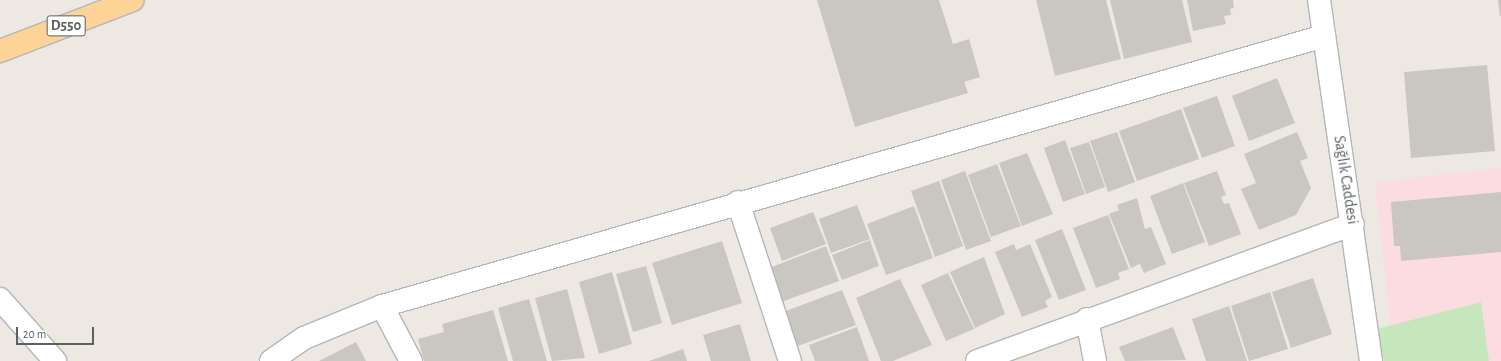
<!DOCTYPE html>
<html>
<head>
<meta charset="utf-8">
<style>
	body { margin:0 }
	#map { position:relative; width:1501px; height:361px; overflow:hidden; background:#ede9e2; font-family:"Alegreya Sans",sans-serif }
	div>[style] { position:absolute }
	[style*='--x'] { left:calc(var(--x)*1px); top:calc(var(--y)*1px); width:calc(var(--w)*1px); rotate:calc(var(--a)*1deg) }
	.medical>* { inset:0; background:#fbdde1 }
	.green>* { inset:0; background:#c6e6be }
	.building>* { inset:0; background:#cac6c1 }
	.roads { filter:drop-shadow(1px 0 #b3b6ba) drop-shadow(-1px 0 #b3b6ba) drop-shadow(0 1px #b3b6ba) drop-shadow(0 -1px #b3b6ba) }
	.minor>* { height:22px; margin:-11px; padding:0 11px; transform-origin:11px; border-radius:11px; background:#fff }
	.tertiary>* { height:22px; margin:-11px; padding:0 11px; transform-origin:11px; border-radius:11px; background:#fff }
	.trunk>* { height:22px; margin:-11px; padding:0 11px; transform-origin:11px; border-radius:11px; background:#fed397 }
	span { translate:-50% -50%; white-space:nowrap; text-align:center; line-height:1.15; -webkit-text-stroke:3.5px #fff; paint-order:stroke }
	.shield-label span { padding:1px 3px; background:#fff; border:1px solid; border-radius:3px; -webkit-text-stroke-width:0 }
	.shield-label { font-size:15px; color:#5a6063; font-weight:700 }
	.street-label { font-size:16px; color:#5a6063 }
	.scale { position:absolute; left:16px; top:327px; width:78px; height:18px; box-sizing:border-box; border:2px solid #5a6063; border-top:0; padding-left:5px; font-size:12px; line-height:14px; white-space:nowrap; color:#5a6063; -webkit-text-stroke:3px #fff; paint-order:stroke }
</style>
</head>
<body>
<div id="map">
	<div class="medical">
		<div style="clip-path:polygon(1501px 168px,1501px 361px,1394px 361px,1375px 182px)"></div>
	</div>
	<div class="green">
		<div style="clip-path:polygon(1481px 302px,1489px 361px,1384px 361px,1377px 329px)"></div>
	</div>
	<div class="building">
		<div style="clip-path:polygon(817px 0,939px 0,953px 44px,969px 39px,980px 77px,964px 82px,968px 93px,855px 127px)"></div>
		<div style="clip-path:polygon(1036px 0,1106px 0,1121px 59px,1055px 76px)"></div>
		<div style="clip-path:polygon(1110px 0,1182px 0,1192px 42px,1124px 59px)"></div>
		<div style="clip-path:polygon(1187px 0,1233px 0,1234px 8px,1230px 9px,1231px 15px,1224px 16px,1226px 24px,1193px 31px)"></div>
		<div style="clip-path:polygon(1498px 0,1501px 0,1501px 16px,1500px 16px)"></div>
		<div style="clip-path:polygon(1487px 65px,1495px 151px,1411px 158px,1404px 72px)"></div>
		<div style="clip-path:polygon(1277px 78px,1295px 123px,1249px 141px,1232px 96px)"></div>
		<div style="clip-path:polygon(1217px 96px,1235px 146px,1202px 158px,1183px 108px)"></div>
		<div style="clip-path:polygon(1181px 109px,1199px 159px,1137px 181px,1119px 131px)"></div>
		<div style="clip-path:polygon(1117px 132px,1135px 182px,1108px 192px,1090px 141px)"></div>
		<div style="clip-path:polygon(1297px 132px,1308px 158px,1300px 161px,1311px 188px,1296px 215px,1259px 230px,1241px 189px,1256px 183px,1244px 154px)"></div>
		<div style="clip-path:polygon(1065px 140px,1085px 194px,1063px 202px,1044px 148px)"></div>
		<div style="clip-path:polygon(1089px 142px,1105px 187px,1086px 194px,1070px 148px)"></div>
		<div style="clip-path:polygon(1027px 153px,1053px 214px,1022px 226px,999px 163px)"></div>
		<div style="clip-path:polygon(997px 164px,1021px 226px,991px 237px,968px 175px)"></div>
		<div style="clip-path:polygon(965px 171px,991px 241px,966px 250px,941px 180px)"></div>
		<div style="clip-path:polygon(1217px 171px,1226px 195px,1221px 197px,1224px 204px,1229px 203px,1241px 234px,1209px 246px,1184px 183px)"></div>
		<div style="clip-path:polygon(939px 181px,963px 246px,935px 257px,911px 191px)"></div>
		<div style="clip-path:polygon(1183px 183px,1205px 242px,1172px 254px,1150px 196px)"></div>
		<div style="clip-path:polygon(1501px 192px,1501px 252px,1401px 261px,1400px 246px,1394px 246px,1391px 202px)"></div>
		<div style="clip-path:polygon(1137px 198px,1145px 229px,1151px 227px,1166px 264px,1144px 273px,1140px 264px,1131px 268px,1109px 214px,1119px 210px,1117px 205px)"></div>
		<div style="clip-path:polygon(857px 205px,870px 239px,831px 253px,819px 219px)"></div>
		<div style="clip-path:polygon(914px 206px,933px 258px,886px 275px,867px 224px)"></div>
		<div style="clip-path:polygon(813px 212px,826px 244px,782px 261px,770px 228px)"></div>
		<div style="clip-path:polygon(1108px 215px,1129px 269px,1118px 273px,1120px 279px,1096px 288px,1073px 228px)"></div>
		<div style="clip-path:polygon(1062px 229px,1086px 290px,1059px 300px,1035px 240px)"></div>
		<div style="clip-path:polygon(870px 240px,879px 266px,842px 280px,832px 255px)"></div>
		<div style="clip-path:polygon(722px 241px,742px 303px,672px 325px,652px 263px)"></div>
		<div style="clip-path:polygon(1014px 244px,1016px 250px,1030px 244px,1052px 297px,1045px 301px,1048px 307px,1022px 317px,995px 252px)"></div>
		<div style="clip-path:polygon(826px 246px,839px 281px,781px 302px,769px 268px)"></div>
		<div style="clip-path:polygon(984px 257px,1005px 314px,975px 328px,950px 272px)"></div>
		<div style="clip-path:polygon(646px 266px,662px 323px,633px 332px,616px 274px)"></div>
		<div style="clip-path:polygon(612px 272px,632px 344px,599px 354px,579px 282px)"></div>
		<div style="clip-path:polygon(948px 273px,974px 329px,946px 341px,921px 285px)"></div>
		<div style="clip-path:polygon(1313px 278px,1332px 334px,1291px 348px,1272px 292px)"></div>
		<div style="clip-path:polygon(900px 279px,932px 345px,893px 361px,881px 361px,856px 298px)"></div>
		<div style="clip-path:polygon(567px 289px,585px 358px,552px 361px,535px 298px)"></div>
		<div style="clip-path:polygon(842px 290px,856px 325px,795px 347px,783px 312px)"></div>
		<div style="clip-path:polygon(1270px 292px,1288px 349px,1249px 361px,1231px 306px)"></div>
		<div style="clip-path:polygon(529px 299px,547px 361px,513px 361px,498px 308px)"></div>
		<div style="clip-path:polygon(1229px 306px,1247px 361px,1206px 361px,1192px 319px)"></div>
		<div style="clip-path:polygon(493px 310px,508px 361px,424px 361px,418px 339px,444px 332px,442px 324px)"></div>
		<div style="clip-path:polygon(740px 324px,751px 361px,711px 361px,703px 335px)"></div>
		<div style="clip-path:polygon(857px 327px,869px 361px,815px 361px,809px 345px)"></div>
		<div style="clip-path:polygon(1173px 327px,1186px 360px,1125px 361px,1119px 347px)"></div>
		<div style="clip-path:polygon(356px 342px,366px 361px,319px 361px)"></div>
		<div style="clip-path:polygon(683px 349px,687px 361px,649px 361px)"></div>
	</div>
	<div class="roads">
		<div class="minor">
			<div style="--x:738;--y:202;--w:167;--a:71.9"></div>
			<div style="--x:0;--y:299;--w:83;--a:48.4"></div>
			<div style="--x:382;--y:306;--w:62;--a:62.2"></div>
			<div style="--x:1087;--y:319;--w:43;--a:79.2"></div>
			<div style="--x:977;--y:361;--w:400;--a:-20"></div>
		</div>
		<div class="tertiary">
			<div style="--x:1319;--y:0;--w:365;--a:81.8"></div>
			<div style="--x:271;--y:361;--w:40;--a:-34.9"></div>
			<div style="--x:304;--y:338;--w:84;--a:-22.3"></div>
			<div style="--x:382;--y:306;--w:980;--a:-15.99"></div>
		</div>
		<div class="trunk">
			<div style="--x:0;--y:51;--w:142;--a:-21"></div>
		</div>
	</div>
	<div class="shield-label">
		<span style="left:66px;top:26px">D550</span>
	</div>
	<div class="street-label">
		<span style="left:1346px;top:180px;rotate:81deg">Sağlık Caddesi</span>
	</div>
	<div class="scale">20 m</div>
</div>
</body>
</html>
